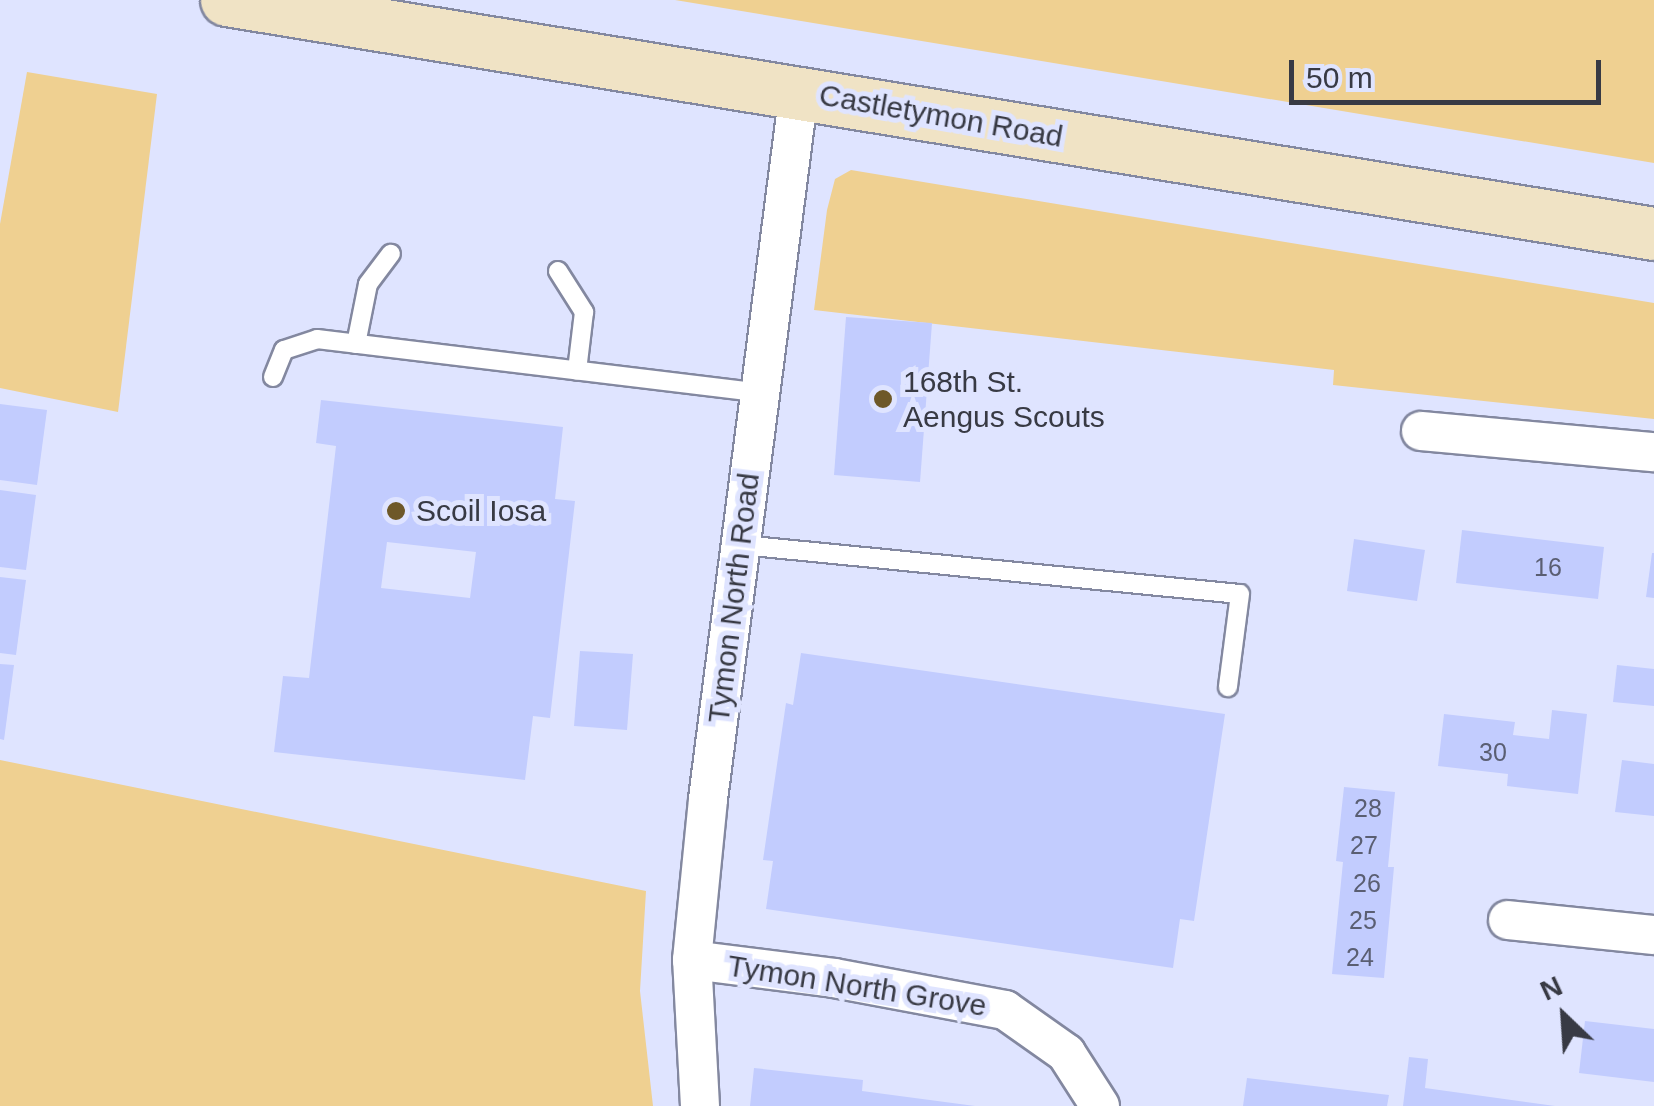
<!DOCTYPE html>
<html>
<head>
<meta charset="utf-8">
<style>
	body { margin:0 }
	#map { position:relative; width:1654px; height:1106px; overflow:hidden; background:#dfe4ff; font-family:Arial,sans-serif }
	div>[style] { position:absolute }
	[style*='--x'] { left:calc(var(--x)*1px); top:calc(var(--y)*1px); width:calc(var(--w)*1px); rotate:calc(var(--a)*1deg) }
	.green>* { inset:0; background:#efd091 }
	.building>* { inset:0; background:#c2ccfe }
	.roads { filter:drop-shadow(2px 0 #8388a0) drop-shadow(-2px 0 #8388a0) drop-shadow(0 2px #8388a0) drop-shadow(0 -2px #8388a0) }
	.lane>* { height:18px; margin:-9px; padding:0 9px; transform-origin:9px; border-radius:9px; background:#fff }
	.street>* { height:38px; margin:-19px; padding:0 19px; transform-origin:19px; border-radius:19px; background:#fff }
	.secondary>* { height:52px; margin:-26px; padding:0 26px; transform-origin:26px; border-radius:26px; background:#f0e3c5 }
	.dots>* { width:28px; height:28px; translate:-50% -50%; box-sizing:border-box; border:5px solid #dfe4ff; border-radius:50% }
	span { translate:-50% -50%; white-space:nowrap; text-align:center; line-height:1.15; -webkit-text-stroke:10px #dfe4ff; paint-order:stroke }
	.number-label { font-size:25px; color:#5a5e72 }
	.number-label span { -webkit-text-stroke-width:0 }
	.street-label { font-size:30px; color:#383a44 }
	.poi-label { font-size:30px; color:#383a44 }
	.left { translate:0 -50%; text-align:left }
	.north { position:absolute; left:1514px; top:966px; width:100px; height:100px; -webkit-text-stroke:8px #dfe4ff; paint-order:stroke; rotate:335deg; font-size:28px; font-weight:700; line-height:40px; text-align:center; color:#383a44 }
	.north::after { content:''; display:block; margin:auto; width:35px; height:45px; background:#383a44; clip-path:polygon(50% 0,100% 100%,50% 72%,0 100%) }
	.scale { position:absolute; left:1289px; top:60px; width:312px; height:45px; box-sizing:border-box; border:5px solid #383a44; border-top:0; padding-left:12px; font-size:30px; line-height:35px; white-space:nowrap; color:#383a44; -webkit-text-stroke:8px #dfe4ff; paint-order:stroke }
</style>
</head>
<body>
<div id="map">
	<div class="green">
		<div style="clip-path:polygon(675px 0,1654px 0,1654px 163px)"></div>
		<div style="clip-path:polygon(27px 72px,157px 94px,118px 412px,0 388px,0 224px)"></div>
		<div style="clip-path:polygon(851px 170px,1654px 303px,1654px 419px,1333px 385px,1334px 370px,814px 310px,827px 210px,835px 179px)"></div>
		<div style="clip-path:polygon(0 760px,646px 891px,640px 991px,653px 1106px,0 1106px)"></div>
	</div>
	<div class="building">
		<div style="clip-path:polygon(846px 317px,932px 323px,920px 482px,834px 475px)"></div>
		<div style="clip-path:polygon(evenodd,321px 400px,563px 427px,555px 499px,575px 501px,550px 718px,533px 716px,525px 780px,274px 752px,283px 676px,309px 678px,336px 446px,316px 443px,321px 400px,387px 542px,476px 552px,470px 598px,381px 588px,387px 542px)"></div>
		<div style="clip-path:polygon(0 404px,47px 410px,37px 485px,0 480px)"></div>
		<div style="clip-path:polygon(0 490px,36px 495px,26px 570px,0 567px)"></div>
		<div style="clip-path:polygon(1462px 530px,1604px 547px,1598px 599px,1456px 583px)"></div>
		<div style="clip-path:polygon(1354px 539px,1425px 550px,1417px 601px,1347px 591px)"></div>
		<div style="clip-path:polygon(1652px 553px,1654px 553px,1654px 598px,1646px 597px)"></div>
		<div style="clip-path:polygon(0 577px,26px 580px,16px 655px,0 653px)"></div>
		<div style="clip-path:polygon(580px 651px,633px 654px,627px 730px,574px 726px)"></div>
		<div style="clip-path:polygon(801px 653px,1225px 714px,1194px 921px,1180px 919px,1173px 968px,766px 909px,773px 861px,763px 860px,786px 703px,793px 705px)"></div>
		<div style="clip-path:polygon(0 664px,14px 665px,4px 740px,0 739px)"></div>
		<div style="clip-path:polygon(1617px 665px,1654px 669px,1654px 706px,1613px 702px)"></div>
		<div style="clip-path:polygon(1552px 710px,1587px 714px,1578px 794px,1507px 786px,1508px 774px,1438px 766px,1444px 714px,1515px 722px,1513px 735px,1549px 739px)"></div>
		<div style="clip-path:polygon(1622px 760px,1654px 764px,1654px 816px,1615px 812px)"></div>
		<div style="clip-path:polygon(1344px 787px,1395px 792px,1388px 867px,1394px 867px,1384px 978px,1332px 974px,1343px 862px,1336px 861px)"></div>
		<div style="clip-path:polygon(1585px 1021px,1654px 1029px,1654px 1082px,1579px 1073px)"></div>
		<div style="clip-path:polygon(1409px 1057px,1428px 1059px,1425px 1088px,1555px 1106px,1403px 1106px)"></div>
		<div style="clip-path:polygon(754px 1068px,863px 1080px,862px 1091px,975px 1106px,750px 1106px)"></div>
		<div style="clip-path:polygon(1247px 1078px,1389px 1095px,1387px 1106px,1243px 1106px)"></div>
	</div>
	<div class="roads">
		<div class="lane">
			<div style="--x:558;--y:271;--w:49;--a:57.6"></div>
			<div style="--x:584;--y:312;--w:59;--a:96.8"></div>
			<div style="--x:356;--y:344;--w:61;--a:-78.7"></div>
			<div style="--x:368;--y:284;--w:38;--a:-53"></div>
			<div style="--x:273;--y:377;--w:29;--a:-68"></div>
			<div style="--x:284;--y:350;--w:35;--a:-18"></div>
			<div style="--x:317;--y:339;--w:446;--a:6.9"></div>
			<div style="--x:742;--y:545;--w:500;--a:5.62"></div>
			<div style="--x:1240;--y:594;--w:94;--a:97.4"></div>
		</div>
		<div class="street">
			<div style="--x:1421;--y:431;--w:234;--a:5.2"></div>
			<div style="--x:1508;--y:920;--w:147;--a:5.9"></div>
			<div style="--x:692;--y:960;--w:143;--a:7.2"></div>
			<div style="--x:834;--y:978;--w:174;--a:10.6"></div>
			<div style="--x:1005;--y:1010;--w:75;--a:35.2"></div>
			<div style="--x:1066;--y:1053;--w:63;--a:57.3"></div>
			<div style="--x:700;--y:1106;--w:146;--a:-93.1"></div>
			<div style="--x:692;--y:960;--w:162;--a:-84.3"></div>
			<div style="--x:708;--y:799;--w:713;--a:-82.67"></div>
		</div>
		<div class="secondary">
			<div style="--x:227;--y:0;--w:1446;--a:9.31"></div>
		</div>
	</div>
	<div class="dots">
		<div style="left:883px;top:399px;background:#6e5828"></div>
		<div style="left:396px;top:511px;background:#6e5828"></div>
	</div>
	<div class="number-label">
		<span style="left:1548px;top:567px">16</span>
		<span style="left:1493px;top:752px">30</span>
		<span style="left:1368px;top:808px">28</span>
		<span style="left:1364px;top:845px">27</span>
		<span style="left:1367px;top:883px">26</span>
		<span style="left:1363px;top:920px">25</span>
		<span style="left:1360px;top:957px">24</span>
	</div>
	<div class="street-label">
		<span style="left:941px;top:116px;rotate:10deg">Castletymon Road</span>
		<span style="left:734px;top:598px;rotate:-83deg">Tymon North Road</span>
		<span style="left:857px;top:986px;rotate:9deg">Tymon North Grove</span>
	</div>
	<div class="poi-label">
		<span class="left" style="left:903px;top:399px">168th St.<br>Aengus Scouts</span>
		<span class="left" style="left:416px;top:511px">Scoil Iosa</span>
	</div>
	<div class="north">N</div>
	<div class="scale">50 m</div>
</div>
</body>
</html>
